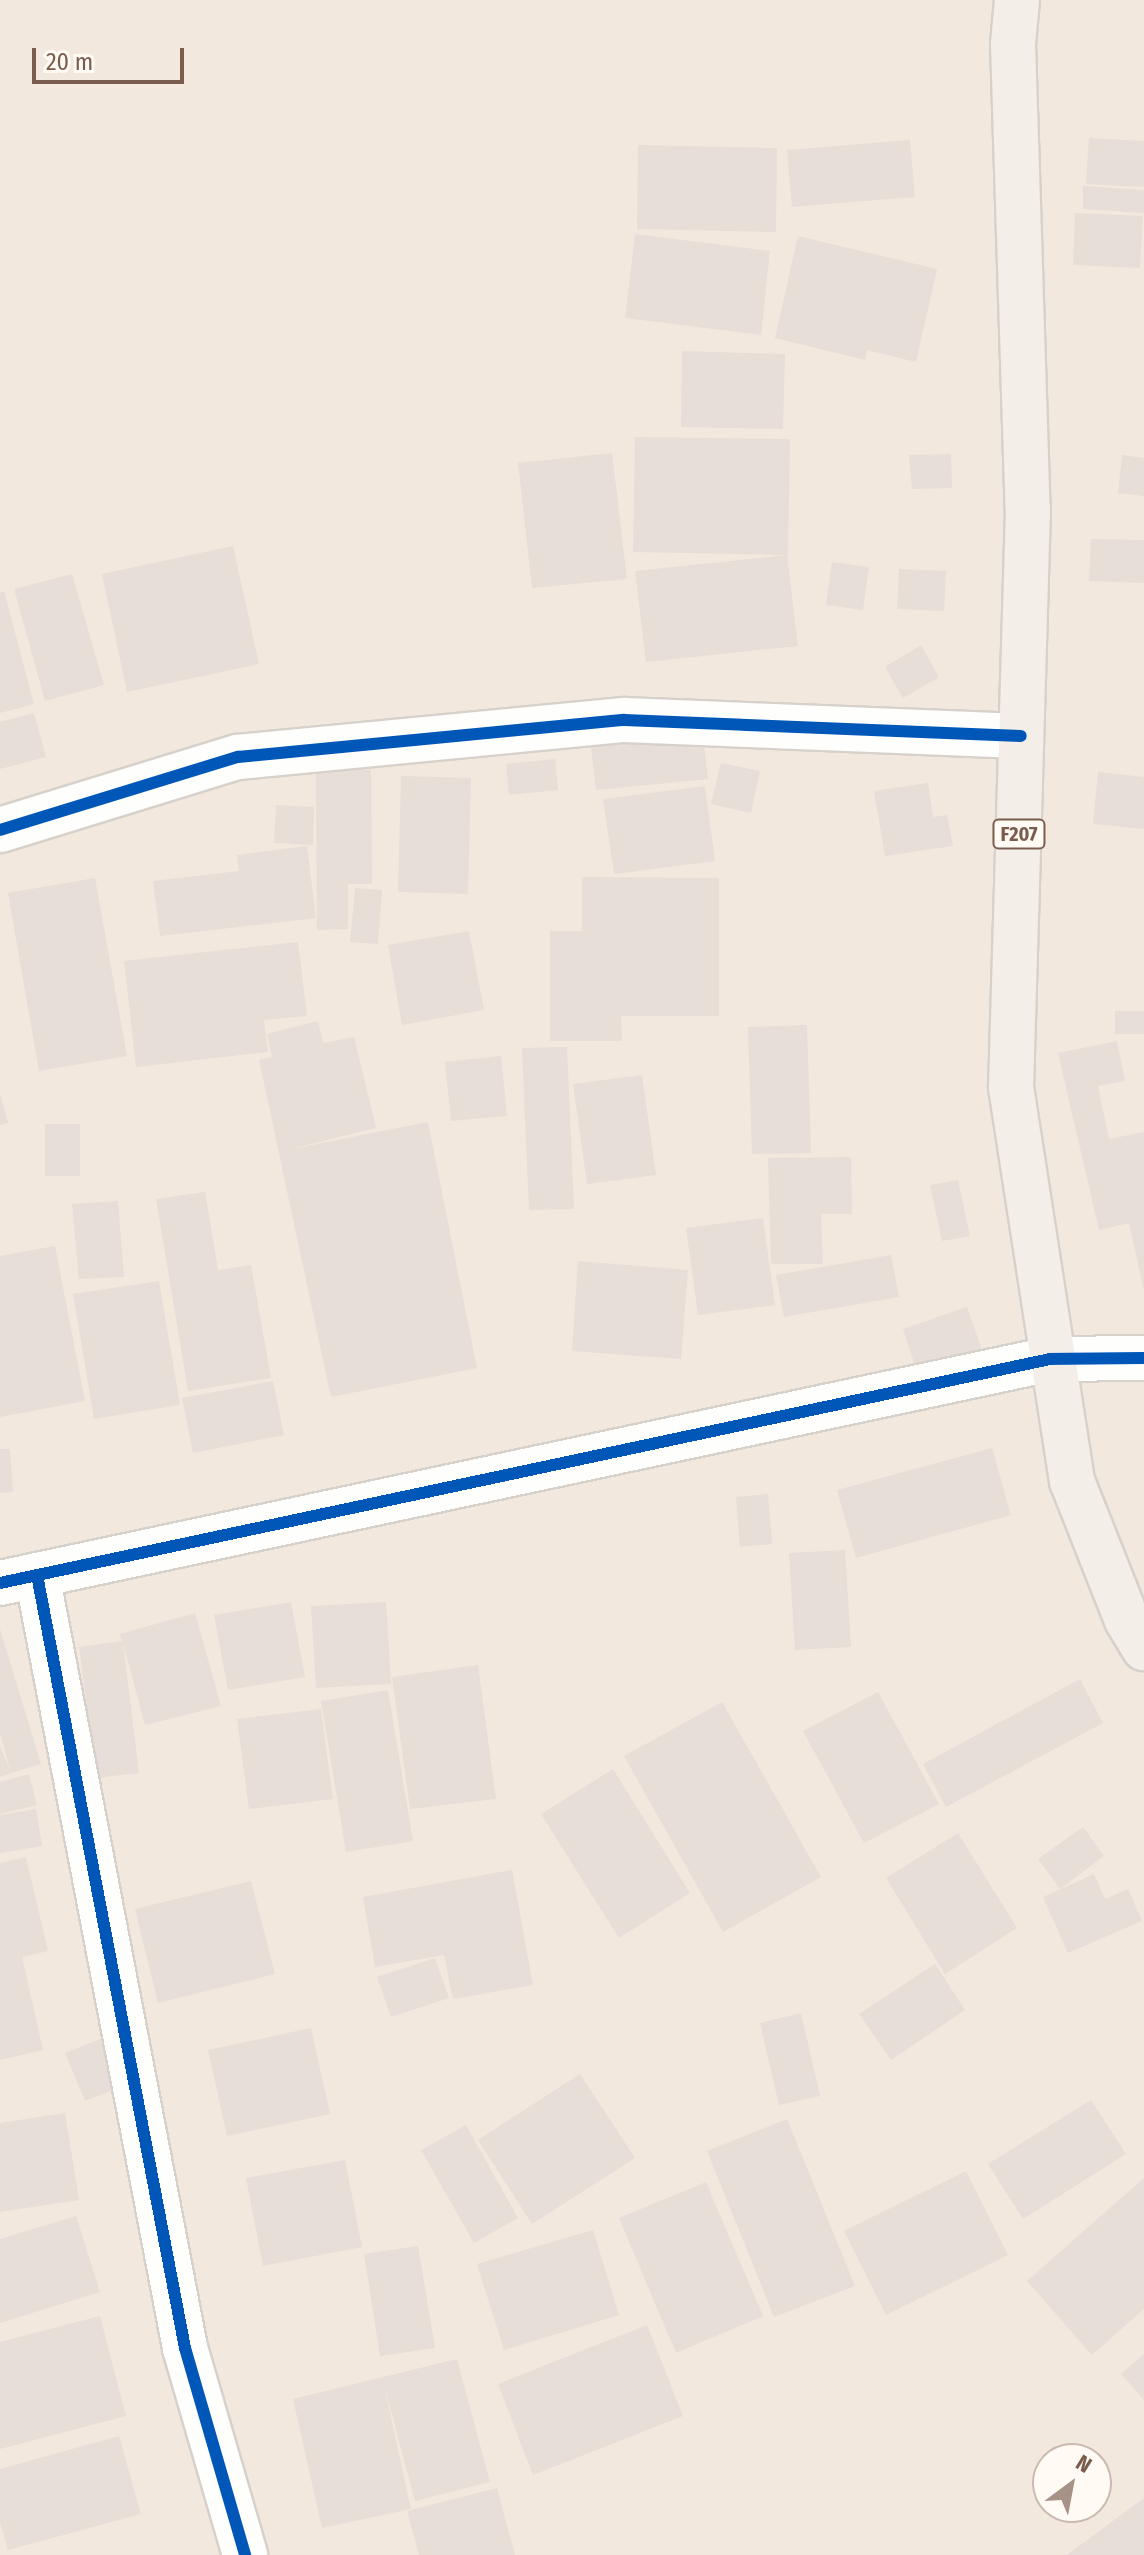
<!DOCTYPE html>
<html>
<head>
<meta charset="utf-8">
<style>
	body { margin:0 }
	#map { position:relative; width:1144px; height:2555px; overflow:hidden; background:#f9f5f0; font-family:"Fira Sans Condensed",sans-serif }
	div>[style] { position:absolute }
	[style*='--x'] { left:calc(var(--x)*1px); top:calc(var(--y)*1px); width:calc(var(--w)*1px); rotate:calc(var(--a)*1deg) }
	.residential>* { inset:0; background:#f2e8de }
	.building>* { inset:0; background:#e6ded7 }
	.roads { filter:drop-shadow(2px 0 #d7d1cb) drop-shadow(-2px 0 #d7d1cb) drop-shadow(0 2px #d7d1cb) drop-shadow(0 -2px #d7d1cb) }
	.minor>* { height:44px; margin:-22px; padding:0 22px; transform-origin:22px; border-radius:22px; background:#fefefd }
	.major>* { height:44px; margin:-22px; padding:0 22px; transform-origin:22px; border-radius:22px; background:#f3eee8 }
	.cycleway>* { height:12px; margin:-6px; padding:0 6px; transform-origin:6px; border-radius:6px; background:#0057b8 }
	span { translate:-50% -50%; white-space:nowrap; text-align:center; line-height:1.15; -webkit-text-stroke:6px #fffaf3; paint-order:stroke }
	.shield-label span { padding:2px 6px; background:#fffaf3; border:2px solid; border-radius:6px; -webkit-text-stroke-width:0 }
	.shield-label { font-size:20px; color:#7a5c4d; font-weight:700 }
	.north { position:absolute; left:1032px; top:2443px; width:80px; height:80px; box-sizing:border-box; background:#fffaf3; border:2px solid #cabbb1; border-radius:50%; rotate:32deg; font-size:22px; font-weight:700; line-height:32px; text-align:center; color:#7a5c4d }
	.north::after { content:''; display:block; margin:auto; width:28px; height:36px; background:#a69286; clip-path:polygon(50% 0,100% 100%,50% 72%,0 100%) }
	.scale { position:absolute; left:32px; top:48px; width:152px; height:36px; box-sizing:border-box; border:4px solid #7a5c4d; border-top:0; padding-left:10px; font-size:24px; line-height:28px; white-space:nowrap; color:#7a5c4d; -webkit-text-stroke:6px #fffaf3; paint-order:stroke }
</style>
</head>
<body>
<div id="map">
	<div class="residential">
		<div style="clip-path:polygon(evenodd,0 0,1144px 0,1144px 2555px,0 2555px,0 0,1048px 2459px,1096px 2459px,1096px 2507px,1048px 2507px,1048px 2459px)"></div>
	</div>
	<div class="building">
		<div style="clip-path:polygon(1089px 138px,1144px 141px,1144px 187px,1086px 184px)"></div>
		<div style="clip-path:polygon(910px 140px,915px 197px,792px 207px,787px 150px)"></div>
		<div style="clip-path:polygon(638px 145px,777px 148px,776px 232px,637px 229px)"></div>
		<div style="clip-path:polygon(1083px 186px,1144px 190px,1144px 213px,1083px 209px)"></div>
		<div style="clip-path:polygon(1075px 213px,1143px 216px,1140px 268px,1073px 265px)"></div>
		<div style="clip-path:polygon(635px 234px,770px 251px,761px 335px,625px 318px)"></div>
		<div style="clip-path:polygon(798px 236px,937px 269px,916px 362px,867px 350px,865px 360px,775px 338px)"></div>
		<div style="clip-path:polygon(682px 351px,785px 354px,783px 429px,681px 427px)"></div>
		<div style="clip-path:polygon(635px 437px,790px 439px,788px 555px,633px 552px)"></div>
		<div style="clip-path:polygon(612px 453px,627px 579px,532px 588px,518px 463px)"></div>
		<div style="clip-path:polygon(951px 454px,952px 488px,912px 489px,909px 455px)"></div>
		<div style="clip-path:polygon(1122px 455px,1144px 458px,1144px 496px,1118px 493px)"></div>
		<div style="clip-path:polygon(1091px 539px,1144px 540px,1144px 583px,1089px 581px)"></div>
		<div style="clip-path:polygon(233px 546px,259px 664px,127px 692px,102px 574px)"></div>
		<div style="clip-path:polygon(787px 555px,798px 646px,646px 662px,635px 571px)"></div>
		<div style="clip-path:polygon(832px 562px,869px 567px,863px 610px,826px 605px)"></div>
		<div style="clip-path:polygon(899px 569px,946px 571px,944px 611px,897px 609px)"></div>
		<div style="clip-path:polygon(72px 574px,104px 685px,45px 701px,14px 589px)"></div>
		<div style="clip-path:polygon(4px 591px,34px 704px,0 713px,0 593px)"></div>
		<div style="clip-path:polygon(921px 645px,939px 677px,903px 698px,885px 667px)"></div>
		<div style="clip-path:polygon(34px 713px,46px 757px,0 769px,0 722px)"></div>
		<div style="clip-path:polygon(703px 736px,708px 779px,596px 790px,591px 747px)"></div>
		<div style="clip-path:polygon(555px 759px,558px 790px,509px 795px,506px 764px)"></div>
		<div style="clip-path:polygon(721px 763px,760px 771px,751px 813px,711px 804px)"></div>
		<div style="clip-path:polygon(316px 770px,371px 770px,372px 884px,348px 884px,348px 929px,317px 930px)"></div>
		<div style="clip-path:polygon(1098px 772px,1144px 777px,1144px 829px,1093px 824px)"></div>
		<div style="clip-path:polygon(401px 776px,471px 778px,468px 894px,398px 892px)"></div>
		<div style="clip-path:polygon(928px 783px,933px 817px,947px 815px,953px 846px,885px 856px,874px 791px)"></div>
		<div style="clip-path:polygon(705px 786px,715px 861px,614px 874px,603px 799px)"></div>
		<div style="clip-path:polygon(276px 805px,314px 807px,313px 845px,274px 843px)"></div>
		<div style="clip-path:polygon(307px 846px,316px 918px,160px 936px,153px 881px,239px 871px,237px 855px)"></div>
		<div style="clip-path:polygon(582px 877px,719px 878px,719px 1016px,621px 1016px,622px 1041px,550px 1041px,550px 931px,582px 931px)"></div>
		<div style="clip-path:polygon(95px 878px,127px 1056px,39px 1071px,8px 893px)"></div>
		<div style="clip-path:polygon(355px 888px,382px 890px,378px 944px,350px 942px)"></div>
		<div style="clip-path:polygon(469px 931px,484px 1010px,402px 1025px,388px 945px)"></div>
		<div style="clip-path:polygon(298px 942px,307px 1016px,264px 1020px,268px 1052px,136px 1067px,124px 961px)"></div>
		<div style="clip-path:polygon(1115px 1011px,1144px 1011px,1144px 1034px,1115px 1034px)"></div>
		<div style="clip-path:polygon(318px 1021px,323px 1043px,354px 1037px,376px 1128px,287px 1150px,428px 1122px,477px 1368px,331px 1397px,259px 1060px,272px 1057px,267px 1034px)"></div>
		<div style="clip-path:polygon(807px 1025px,811px 1153px,752px 1154px,748px 1027px)"></div>
		<div style="clip-path:polygon(1117px 1041px,1125px 1081px,1098px 1086px,1109px 1139px,1144px 1132px,1144px 1291px,1129px 1223px,1099px 1230px,1058px 1053px)"></div>
		<div style="clip-path:polygon(567px 1047px,574px 1209px,529px 1210px,522px 1048px)"></div>
		<div style="clip-path:polygon(501px 1056px,507px 1116px,451px 1121px,445px 1062px)"></div>
		<div style="clip-path:polygon(642px 1075px,656px 1175px,587px 1184px,573px 1084px)"></div>
		<div style="clip-path:polygon(1px 1096px,8px 1123px,0 1125px,0 1097px)"></div>
		<div style="clip-path:polygon(45px 1124px,80px 1124px,80px 1176px,45px 1176px)"></div>
		<div style="clip-path:polygon(851px 1157px,852px 1214px,821px 1214px,823px 1264px,771px 1264px,768px 1158px)"></div>
		<div style="clip-path:polygon(958px 1180px,970px 1236px,942px 1241px,930px 1185px)"></div>
		<div style="clip-path:polygon(205px 1192px,218px 1270px,251px 1265px,271px 1378px,188px 1391px,156px 1199px)"></div>
		<div style="clip-path:polygon(118px 1201px,124px 1277px,79px 1279px,72px 1204px)"></div>
		<div style="clip-path:polygon(763px 1218px,775px 1305px,698px 1315px,686px 1228px)"></div>
		<div style="clip-path:polygon(55px 1246px,85px 1401px,0 1417px,0 1256px)"></div>
		<div style="clip-path:polygon(891px 1255px,899px 1297px,784px 1317px,776px 1275px)"></div>
		<div style="clip-path:polygon(578px 1261px,688px 1270px,681px 1359px,572px 1351px)"></div>
		<div style="clip-path:polygon(159px 1281px,180px 1405px,94px 1419px,73px 1294px)"></div>
		<div style="clip-path:polygon(967px 1307px,983px 1353px,918px 1375px,903px 1329px)"></div>
		<div style="clip-path:polygon(273px 1381px,284px 1435px,193px 1453px,182px 1398px)"></div>
		<div style="clip-path:polygon(992px 1448px,1011px 1515px,856px 1558px,837px 1490px)"></div>
		<div style="clip-path:polygon(0 1449px,10px 1449px,13px 1492px,0 1493px)"></div>
		<div style="clip-path:polygon(768px 1494px,772px 1544px,740px 1547px,736px 1497px)"></div>
		<div style="clip-path:polygon(845px 1550px,851px 1647px,795px 1650px,789px 1553px)"></div>
		<div style="clip-path:polygon(291px 1602px,305px 1677px,228px 1690px,214px 1615px)"></div>
		<div style="clip-path:polygon(386px 1602px,391px 1684px,316px 1688px,311px 1606px)"></div>
		<div style="clip-path:polygon(195px 1613px,221px 1706px,145px 1725px,123px 1643px,139px 1773px,96px 1778px,79px 1647px,122px 1641px,120px 1634px)"></div>
		<div style="clip-path:polygon(0 1629px,41px 1764px,11px 1773px,0 1734px)"></div>
		<div style="clip-path:polygon(478px 1665px,496px 1799px,410px 1809px,392px 1677px)"></div>
		<div style="clip-path:polygon(1080px 1679px,1103px 1723px,946px 1807px,923px 1764px)"></div>
		<div style="clip-path:polygon(388px 1690px,413px 1841px,346px 1852px,321px 1701px)"></div>
		<div style="clip-path:polygon(878px 1692px,939px 1804px,864px 1843px,803px 1731px)"></div>
		<div style="clip-path:polygon(722px 1702px,821px 1877px,723px 1932px,624px 1756px)"></div>
		<div style="clip-path:polygon(321px 1709px,333px 1799px,249px 1809px,237px 1719px)"></div>
		<div style="clip-path:polygon(0 1746px,11px 1773px,0 1777px)"></div>
		<div style="clip-path:polygon(613px 1769px,690px 1893px,619px 1938px,541px 1814px)"></div>
		<div style="clip-path:polygon(29px 1774px,37px 1805px,0 1814px,0 1782px)"></div>
		<div style="clip-path:polygon(36px 1809px,42px 1846px,0 1853px,0 1815px)"></div>
		<div style="clip-path:polygon(1083px 1827px,1104px 1856px,1060px 1889px,1038px 1859px)"></div>
		<div style="clip-path:polygon(958px 1833px,1017px 1928px,945px 1974px,886px 1878px)"></div>
		<div style="clip-path:polygon(26px 1857px,48px 1951px,22px 1957px,43px 2050px,0 2060px,0 1863px)"></div>
		<div style="clip-path:polygon(512px 1870px,533px 1985px,453px 1999px,444px 1955px,375px 1967px,363px 1897px)"></div>
		<div style="clip-path:polygon(1094px 1874px,1105px 1899px,1128px 1889px,1142px 1921px,1068px 1953px,1043px 1897px)"></div>
		<div style="clip-path:polygon(251px 1881px,275px 1974px,158px 2003px,135px 1909px)"></div>
		<div style="clip-path:polygon(435px 1958px,449px 1998px,391px 2017px,377px 1977px)"></div>
		<div style="clip-path:polygon(935px 1964px,965px 2010px,891px 2060px,859px 2014px)"></div>
		<div style="clip-path:polygon(801px 2013px,820px 2096px,779px 2105px,760px 2023px)"></div>
		<div style="clip-path:polygon(311px 2028px,330px 2114px,227px 2136px,208px 2050px)"></div>
		<div style="clip-path:polygon(100px 2039px,120px 2087px,85px 2101px,65px 2053px)"></div>
		<div style="clip-path:polygon(580px 2074px,635px 2158px,532px 2224px,478px 2140px)"></div>
		<div style="clip-path:polygon(1091px 2100px,1126px 2154px,1023px 2219px,988px 2164px)"></div>
		<div style="clip-path:polygon(65px 2113px,79px 2200px,0 2212px,0 2123px)"></div>
		<div style="clip-path:polygon(787px 2119px,855px 2286px,774px 2317px,707px 2151px)"></div>
		<div style="clip-path:polygon(466px 2125px,518px 2218px,474px 2243px,421px 2150px)"></div>
		<div style="clip-path:polygon(345px 2160px,362px 2247px,263px 2266px,246px 2178px)"></div>
		<div style="clip-path:polygon(966px 2171px,1008px 2255px,886px 2315px,844px 2231px)"></div>
		<div style="clip-path:polygon(1144px 2178px,1144px 2309px,1092px 2355px,1027px 2281px)"></div>
		<div style="clip-path:polygon(706px 2182px,763px 2316px,676px 2353px,619px 2218px)"></div>
		<div style="clip-path:polygon(76px 2216px,100px 2292px,0 2323px,0 2239px)"></div>
		<div style="clip-path:polygon(593px 2230px,619px 2315px,504px 2350px,477px 2264px)"></div>
		<div style="clip-path:polygon(418px 2246px,435px 2348px,380px 2356px,364px 2254px)"></div>
		<div style="clip-path:polygon(100px 2316px,126px 2416px,0 2449px,0 2342px)"></div>
		<div style="clip-path:polygon(647px 2325px,683px 2416px,533px 2475px,498px 2384px)"></div>
		<div style="clip-path:polygon(1144px 2354px,1144px 2400px,1121px 2374px)"></div>
		<div style="clip-path:polygon(457px 2359px,490px 2482px,415px 2501px,384px 2385px,411px 2509px,322px 2528px,293px 2399px)"></div>
		<div style="clip-path:polygon(119px 2436px,141px 2514px,8px 2550px,0 2522px,0 2469px)"></div>
		<div style="clip-path:polygon(497px 2488px,515px 2555px,419px 2555px,407px 2511px)"></div>
		<div style="clip-path:polygon(1144px 2498px,1144px 2555px,1067px 2555px)"></div>
	</div>
	<div class="roads">
		<div class="minor">
			<div style="--x:0;--y:830;--w:249;--a:-17.1"></div>
			<div style="--x:238;--y:757;--w:388;--a:-5.5"></div>
			<div style="--x:624;--y:720;--w:397;--a:2.3"></div>
			<div style="--x:37;--y:1575;--w:787;--a:79.16"></div>
			<div style="--x:185;--y:2348;--w:216;--a:73.8"></div>
			<div style="--x:0;--y:1583;--w:1074;--a:-12.04"></div>
			<div style="--x:1050;--y:1359;--w:94;--a:-0.6"></div>
		</div>
		<div class="major">
			<div style="--x:1017;--y:0;--w:44;--a:95.2"></div>
			<div style="--x:1013;--y:44;--w:465;--a:88.2"></div>
			<div style="--x:1028;--y:509;--w:578;--a:91.68"></div>
			<div style="--x:1011;--y:1087;--w:399;--a:81.2"></div>
			<div style="--x:1072;--y:1481;--w:149;--a:68.4"></div>
			<div style="--x:1127;--y:1620;--w:33;--a:59"></div>
		</div>
	</div>
	<div class="cycleway">
		<div style="--x:0;--y:830;--w:249;--a:-17.1"></div>
		<div style="--x:238;--y:757;--w:388;--a:-5.5"></div>
		<div style="--x:624;--y:720;--w:397;--a:2.3"></div>
		<div style="--x:37;--y:1575;--w:787;--a:79.16"></div>
		<div style="--x:185;--y:2348;--w:216;--a:73.8"></div>
		<div style="--x:0;--y:1583;--w:1074;--a:-12.04"></div>
		<div style="--x:1050;--y:1359;--w:94;--a:-0.6"></div>
	</div>
	<div class="shield-label">
		<span style="left:1019px;top:834px">F207</span>
	</div>
	<div class="north">N</div>
	<div class="scale">20 m</div>
</div>
</body>
</html>
